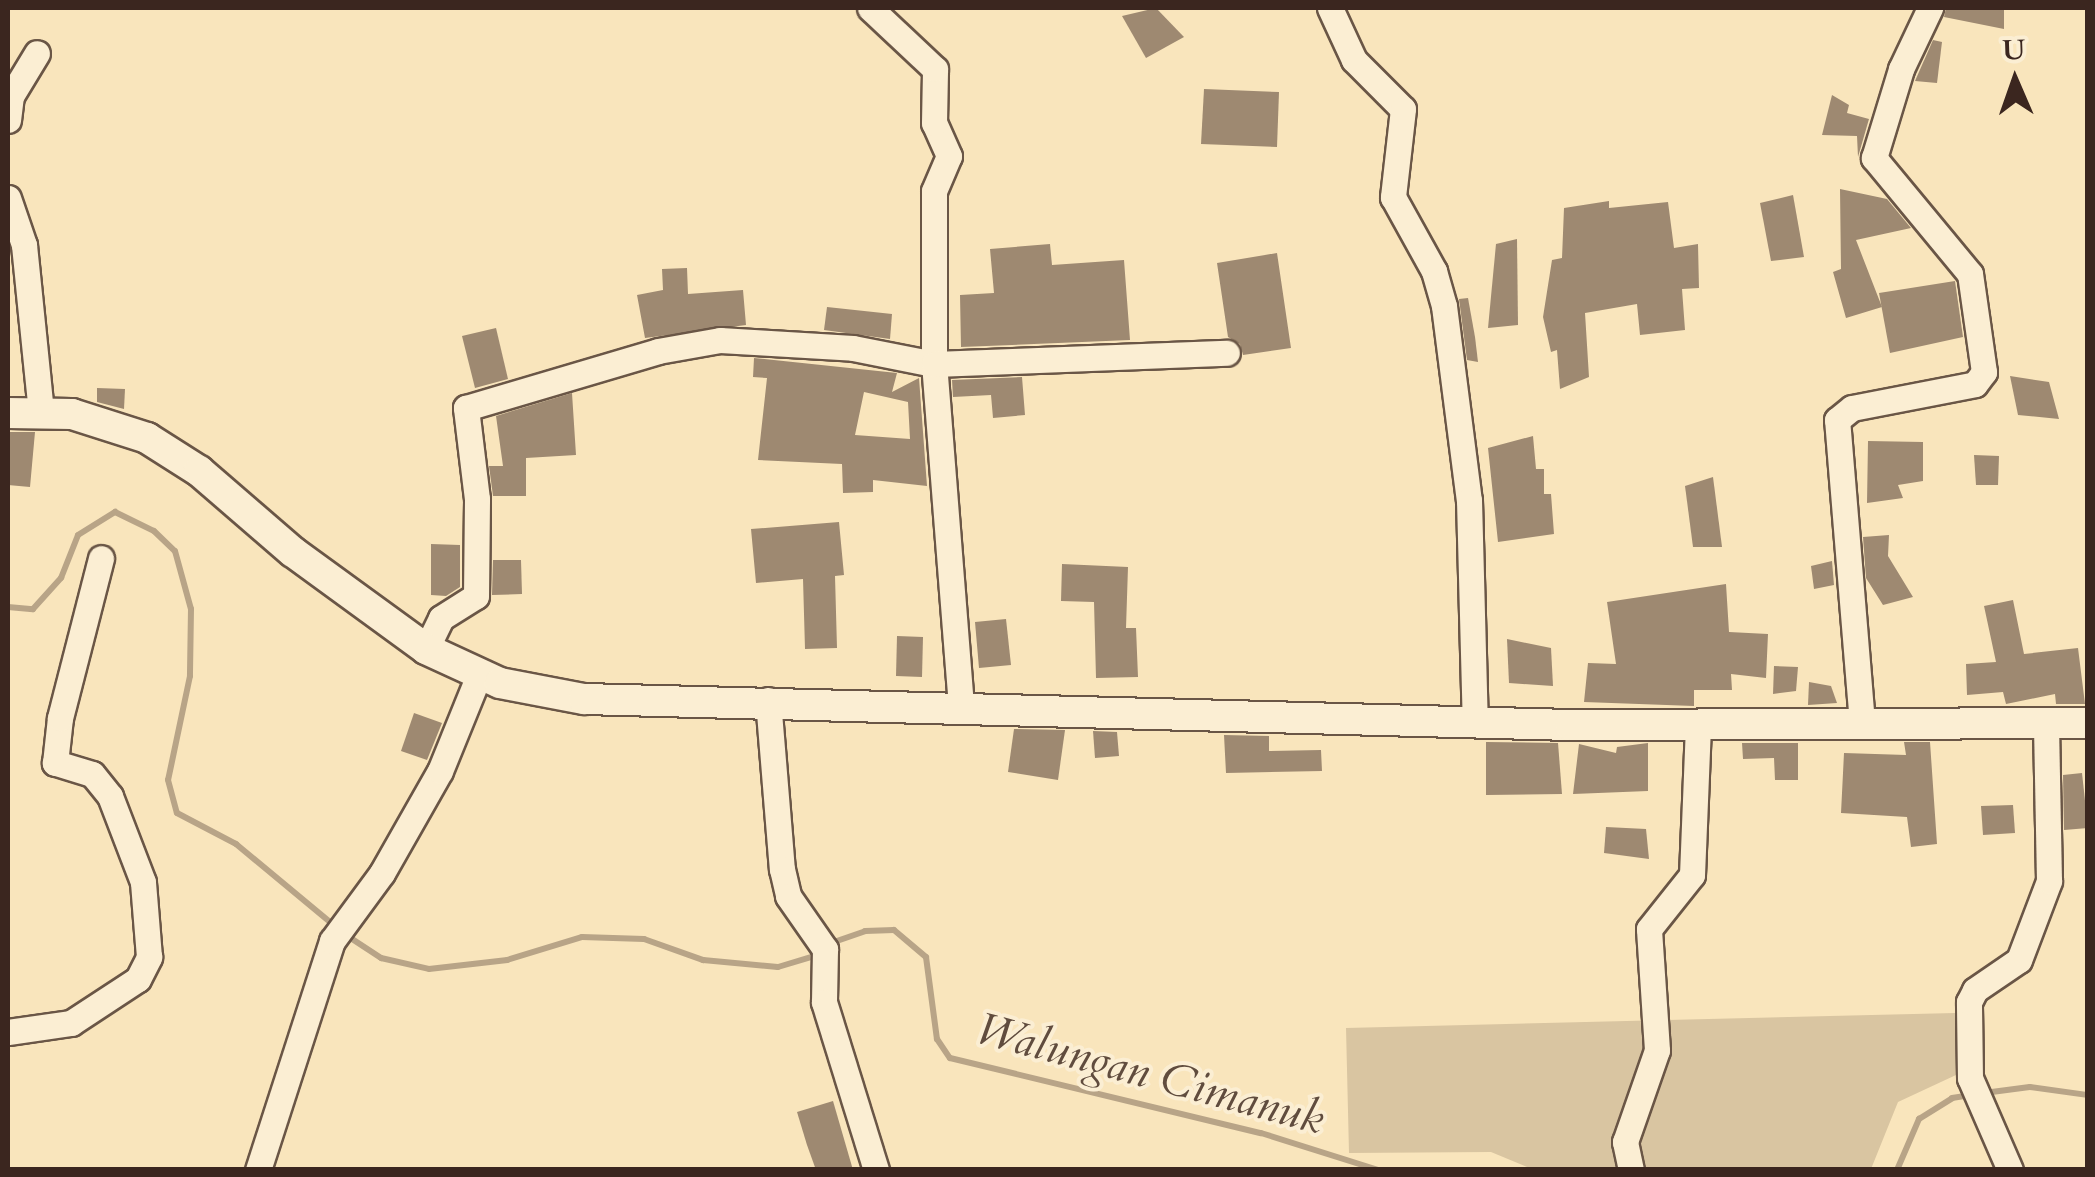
<!DOCTYPE html>
<html>
<head>
<meta charset="utf-8">
<style>
	body { margin:0 }
	#map { position:relative; width:2095px; height:1177px; overflow:hidden; background:#f9e5bc; font-family:Cardo,serif }
	div>[style] { position:absolute }
	[style*='--x'] { left:calc(var(--x)*1px); top:calc(var(--y)*1px); width:calc(var(--w)*1px); rotate:calc(var(--a)*1deg) }
	.green>* { inset:0; background:#d9c5a1 }
	.stream>* { height:6px; margin:-3px; padding:0 3px; transform-origin:3px; border-radius:3px; background:#b8a487 }
	.building>* { inset:0; background:#9e8971 }
	.roads { filter:drop-shadow(2px 0 #6a5646) drop-shadow(-2px 0 #6a5646) drop-shadow(0 2px #6a5646) drop-shadow(0 -2px #6a5646) }
	.minor>* { height:25px; margin:-12.5px; padding:0 12.5px; transform-origin:12.5px; border-radius:12.5px; background:#fbeed3 }
	.tertiary>* { height:30px; margin:-15px; padding:0 15px; transform-origin:15px; border-radius:15px; background:#fbeed3 }
	span { translate:-50% -50%; white-space:nowrap; text-align:center; line-height:1.15; -webkit-text-stroke:8px #fbeed3; paint-order:stroke }
	.water-label { font-size:45px; color:#604c3e; font-style:italic }
	.frame { position:absolute; inset:0; border:10px solid #3b261f; pointer-events:none }
	.north { position:absolute; left:1965px; top:30px; width:100px; height:100px; -webkit-text-stroke:8px #fbeed3; paint-order:stroke; rotate:358deg; font-size:28px; font-weight:700; line-height:40px; text-align:center; color:#3b261f }
	.north::after { content:''; display:block; margin:auto; width:35px; height:45px; background:#3b261f; clip-path:polygon(50% 0,100% 100%,50% 72%,0 100%) }
</style>
</head>
<body>
<div id="map">
	<div class="green">
		<div style="clip-path:polygon(1955px 1013px,1956px 1075px,1898px 1102px,1871px 1169px,1532px 1169px,1491px 1152px,1349px 1153px,1346px 1028px)"></div>
	</div>
	<div class="stream">
		<div style="--x:8;--y:607;--w:25;--a:5"></div>
		<div style="--x:33;--y:609;--w:42;--a:-47.9"></div>
		<div style="--x:61;--y:578;--w:46;--a:-68.4"></div>
		<div style="--x:78;--y:535;--w:44;--a:-31.9"></div>
		<div style="--x:115;--y:512;--w:43;--a:26"></div>
		<div style="--x:154;--y:531;--w:29;--a:44"></div>
		<div style="--x:175;--y:551;--w:60;--a:74.6"></div>
		<div style="--x:191;--y:609;--w:67;--a:90.9"></div>
		<div style="--x:190;--y:676;--w:106;--a:101.9"></div>
		<div style="--x:168;--y:780;--w:34;--a:75"></div>
		<div style="--x:177;--y:813;--w:67;--a:27.7"></div>
		<div style="--x:236;--y:844;--w:130;--a:39.7"></div>
		<div style="--x:346;--y:935;--w:42;--a:33.3"></div>
		<div style="--x:381;--y:958;--w:49;--a:12.9"></div>
		<div style="--x:429;--y:969;--w:79;--a:-6.6"></div>
		<div style="--x:507;--y:960;--w:78;--a:-17"></div>
		<div style="--x:582;--y:937;--w:62;--a:1.8"></div>
		<div style="--x:644;--y:939;--w:63;--a:19.6"></div>
		<div style="--x:703;--y:960;--w:75;--a:5.3"></div>
		<div style="--x:778;--y:967;--w:42;--a:-16.7"></div>
		<div style="--x:831;--y:943;--w:36;--a:-19"></div>
		<div style="--x:865;--y:931;--w:29;--a:-2"></div>
		<div style="--x:894;--y:930;--w:42;--a:40.2"></div>
		<div style="--x:926;--y:957;--w:83;--a:82.4"></div>
		<div style="--x:937;--y:1039;--w:23;--a:56"></div>
		<div style="--x:950;--y:1058;--w:320;--a:13.6"></div>
		<div style="--x:1261;--y:1133;--w:123;--a:17.5"></div>
		<div style="--x:1984;--y:1093;--w:46;--a:-7.4"></div>
		<div style="--x:2030;--y:1087;--w:59;--a:7.9"></div>
		<div style="--x:1407;--y:1170;--w:60;--a:0"></div>
		<div style="--x:1897;--y:1170;--w:56;--a:-66.7"></div>
		<div style="--x:1919;--y:1119;--w:39;--a:-32"></div>
		<div style="--x:1952;--y:1098;--w:20;--a:-9"></div>
	</div>
	<div class="building">
		<div style="clip-path:polygon(1156px 8px,1184px 37px,1146px 58px,1122px 16px)"></div>
		<div style="clip-path:polygon(1946px 8px,2004px 8px,2004px 29px,1944px 17px)"></div>
		<div style="clip-path:polygon(1933px 40px,1942px 42px,1937px 83px,1915px 81px)"></div>
		<div style="clip-path:polygon(1204px 89px,1279px 92px,1277px 147px,1201px 144px)"></div>
		<div style="clip-path:polygon(1832px 95px,1849px 105px,1847px 113px,1869px 119px,1858px 157px,1857px 136px,1822px 135px)"></div>
		<div style="clip-path:polygon(1840px 189px,1887px 199px,1911px 228px,1856px 240px,1882px 307px,1846px 318px,1833px 272px,1841px 269px)"></div>
		<div style="clip-path:polygon(1793px 195px,1804px 257px,1771px 261px,1760px 203px)"></div>
		<div style="clip-path:polygon(1609px 201px,1609px 208px,1668px 202px,1674px 248px,1698px 244px,1699px 288px,1682px 289px,1685px 330px,1640px 335px,1637px 304px,1585px 313px,1589px 377px,1560px 389px,1557px 350px,1551px 352px,1543px 317px,1552px 260px,1562px 258px,1564px 208px)"></div>
		<div style="clip-path:polygon(1517px 239px,1518px 325px,1488px 328px,1496px 244px)"></div>
		<div style="clip-path:polygon(1050px 244px,1052px 265px,1124px 260px,1130px 340px,961px 347px,960px 295px,994px 293px,990px 249px)"></div>
		<div style="clip-path:polygon(1277px 253px,1291px 348px,1243px 355px,1240px 344px,1228px 337px,1217px 263px)"></div>
		<div style="clip-path:polygon(687px 268px,688px 294px,743px 290px,746px 325px,645px 338px,637px 295px,663px 290px,662px 269px)"></div>
		<div style="clip-path:polygon(1955px 281px,1963px 337px,1890px 353px,1879px 293px)"></div>
		<div style="clip-path:polygon(1468px 298px,1475px 337px,1478px 362px,1467px 360px,1459px 299px)"></div>
		<div style="clip-path:polygon(827px 307px,892px 314px,890px 339px,824px 330px)"></div>
		<div style="clip-path:polygon(496px 328px,508px 379px,475px 388px,462px 336px)"></div>
		<div style="clip-path:polygon(evenodd,754px 358px,897px 373px,892px 392px,919px 378px,927px 486px,873px 480px,873px 492px,843px 493px,842px 464px,758px 460px,767px 378px,753px 377px,754px 358px,864px 392px,908px 402px,910px 439px,855px 435px,864px 392px)"></div>
		<div style="clip-path:polygon(2010px 376px,2049px 382px,2059px 419px,2018px 415px)"></div>
		<div style="clip-path:polygon(1022px 377px,1025px 415px,993px 418px,991px 395px,953px 397px,952px 380px)"></div>
		<div style="clip-path:polygon(97px 388px,125px 389px,124px 409px,97px 402px)"></div>
		<div style="clip-path:polygon(572px 393px,576px 455px,526px 458px,526px 496px,493px 496px,489px 466px,503px 466px,496px 416px)"></div>
		<div style="clip-path:polygon(8px 432px,35px 432px,30px 487px,8px 485px)"></div>
		<div style="clip-path:polygon(1533px 436px,1536px 469px,1544px 469px,1544px 494px,1551px 494px,1554px 534px,1498px 542px,1488px 448px)"></div>
		<div style="clip-path:polygon(1868px 441px,1923px 442px,1923px 481px,1898px 485px,1903px 498px,1867px 503px)"></div>
		<div style="clip-path:polygon(1974px 455px,1999px 456px,1998px 485px,1976px 485px)"></div>
		<div style="clip-path:polygon(1713px 477px,1722px 547px,1693px 547px,1685px 486px)"></div>
		<div style="clip-path:polygon(839px 522px,844px 575px,835px 576px,837px 648px,805px 649px,803px 579px,756px 583px,751px 529px)"></div>
		<div style="clip-path:polygon(1889px 535px,1888px 556px,1913px 597px,1883px 605px,1866px 578px,1863px 537px)"></div>
		<div style="clip-path:polygon(431px 544px,460px 545px,460px 587px,446px 596px,431px 595px)"></div>
		<div style="clip-path:polygon(493px 560px,521px 560px,522px 594px,492px 595px)"></div>
		<div style="clip-path:polygon(1832px 561px,1834px 585px,1814px 589px,1811px 566px)"></div>
		<div style="clip-path:polygon(1062px 564px,1128px 567px,1126px 628px,1136px 628px,1138px 677px,1096px 678px,1094px 602px,1061px 601px)"></div>
		<div style="clip-path:polygon(1726px 584px,1729px 632px,1768px 634px,1766px 678px,1731px 674px,1732px 690px,1694px 690px,1694px 706px,1584px 702px,1588px 663px,1616px 664px,1607px 602px)"></div>
		<div style="clip-path:polygon(2013px 600px,2024px 654px,2078px 648px,2085px 704px,2056px 704px,2055px 694px,2006px 704px,2003px 692px,1967px 695px,1966px 664px,1996px 662px,1984px 606px)"></div>
		<div style="clip-path:polygon(1006px 619px,1011px 665px,979px 668px,975px 622px)"></div>
		<div style="clip-path:polygon(897px 636px,923px 637px,922px 677px,896px 676px)"></div>
		<div style="clip-path:polygon(1507px 639px,1551px 648px,1553px 686px,1509px 683px)"></div>
		<div style="clip-path:polygon(1774px 666px,1798px 667px,1796px 691px,1773px 694px)"></div>
		<div style="clip-path:polygon(1809px 682px,1831px 686px,1837px 703px,1808px 705px)"></div>
		<div style="clip-path:polygon(414px 713px,442px 723px,427px 760px,401px 751px)"></div>
		<div style="clip-path:polygon(1014px 729px,1065px 730px,1058px 780px,1008px 772px)"></div>
		<div style="clip-path:polygon(1093px 731px,1117px 732px,1119px 756px,1095px 758px)"></div>
		<div style="clip-path:polygon(1224px 735px,1269px 736px,1269px 751px,1321px 750px,1322px 771px,1226px 773px)"></div>
		<div style="clip-path:polygon(1486px 742px,1558px 743px,1562px 794px,1486px 795px)"></div>
		<div style="clip-path:polygon(1904px 742px,1930px 742px,1937px 844px,1911px 847px,1907px 817px,1841px 813px,1844px 753px,1906px 755px)"></div>
		<div style="clip-path:polygon(1648px 743px,1648px 791px,1573px 794px,1579px 744px,1616px 753px,1617px 747px)"></div>
		<div style="clip-path:polygon(1742px 743px,1798px 743px,1798px 780px,1775px 780px,1774px 758px,1743px 759px)"></div>
		<div style="clip-path:polygon(2082px 773px,2088px 828px,2064px 830px,2063px 775px)"></div>
		<div style="clip-path:polygon(2013px 805px,2015px 833px,1983px 835px,1981px 806px)"></div>
		<div style="clip-path:polygon(1606px 827px,1646px 829px,1649px 859px,1604px 853px)"></div>
		<div style="clip-path:polygon(833px 1101px,853px 1170px,816px 1170px,807px 1145px,797px 1112px)"></div>
	</div>
	<div class="roads">
		<div class="minor">
			<div style="--x:1330;--y:8;--w:57;--a:65.2"></div>
			<div style="--x:1354;--y:60;--w:69;--a:45"></div>
			<div style="--x:1403;--y:109;--w:89;--a:96.5"></div>
			<div style="--x:1393;--y:197;--w:85;--a:61"></div>
			<div style="--x:1434;--y:271;--w:36;--a:74"></div>
			<div style="--x:1444;--y:306;--w:196;--a:82.7"></div>
			<div style="--x:1469;--y:500;--w:222;--a:88.5"></div>
			<div style="--x:8;--y:120;--w:24;--a:-83"></div>
			<div style="--x:11;--y:96;--w:50;--a:-58.8"></div>
			<div style="--x:8;--y:198;--w:50;--a:71.2"></div>
			<div style="--x:24;--y:245;--w:169;--a:84.2"></div>
			<div style="--x:426;--y:649;--w:34;--a:-64"></div>
			<div style="--x:441;--y:618;--w:41;--a:-32.2"></div>
			<div style="--x:476;--y:596;--w:97;--a:-89.4"></div>
			<div style="--x:477;--y:499;--w:92;--a:-96.9"></div>
			<div style="--x:466;--y:408;--w:200;--a:-16.5"></div>
			<div style="--x:658;--y:351;--w:63;--a:-10.1"></div>
			<div style="--x:720;--y:340;--w:133;--a:3.4"></div>
			<div style="--x:853;--y:348;--w:83;--a:11.2"></div>
			<div style="--x:934;--y:364;--w:173;--a:-90"></div>
			<div style="--x:934;--y:191;--w:38;--a:-67"></div>
			<div style="--x:949;--y:156;--w:36;--a:-114"></div>
			<div style="--x:934;--y:123;--w:54;--a:-88.9"></div>
			<div style="--x:935;--y:69;--w:89;--a:-136.8"></div>
			<div style="--x:768;--y:700;--w:170;--a:85.3"></div>
			<div style="--x:782;--y:869;--w:28;--a:77"></div>
			<div style="--x:788;--y:896;--w:65;--a:55.1"></div>
			<div style="--x:825;--y:949;--w:53;--a:91.1"></div>
			<div style="--x:824;--y:1002;--w:176;--a:72.8"></div>
			<div style="--x:961;--y:706;--w:343;--a:-94.5"></div>
			<div style="--x:934;--y:364;--w:293;--a:-2.2"></div>
			<div style="--x:1862;--y:723;--w:304;--a:-94.7"></div>
			<div style="--x:1837;--y:420;--w:19;--a:-39"></div>
			<div style="--x:1852;--y:408;--w:125;--a:-11"></div>
			<div style="--x:1975;--y:384;--w:15;--a:-53"></div>
			<div style="--x:1984;--y:372;--w:99;--a:-98.1"></div>
			<div style="--x:1970;--y:274;--w:151;--a:-129.6"></div>
			<div style="--x:1874;--y:158;--w:93;--a:-73.1"></div>
			<div style="--x:1901;--y:69;--w:68;--a:-64.6"></div>
			<div style="--x:8;--y:1032;--w:64;--a:-8.1"></div>
			<div style="--x:71;--y:1023;--w:80;--a:-33.3"></div>
			<div style="--x:138;--y:979;--w:25;--a:-63"></div>
			<div style="--x:149;--y:957;--w:75;--a:-94.6"></div>
			<div style="--x:143;--y:882;--w:92;--a:-111"></div>
			<div style="--x:110;--y:796;--w:28;--a:-129"></div>
			<div style="--x:92;--y:774;--w:39;--a:-163"></div>
			<div style="--x:55;--y:763;--w:45;--a:-83.7"></div>
			<div style="--x:60;--y:718;--w:165;--a:-75.6"></div>
			<div style="--x:258;--y:1170;--w:241;--a:-72.1"></div>
			<div style="--x:332;--y:941;--w:84;--a:-53.7"></div>
			<div style="--x:382;--y:873;--w:117;--a:-60.4"></div>
			<div style="--x:440;--y:771;--w:104;--a:-67.9"></div>
			<div style="--x:1631;--y:1170;--w:29;--a:-102"></div>
			<div style="--x:1625;--y:1142;--w:97;--a:-70.8"></div>
			<div style="--x:1657;--y:1050;--w:121;--a:-93.8"></div>
			<div style="--x:1649;--y:929;--w:69;--a:-51.5"></div>
			<div style="--x:1692;--y:875;--w:151;--a:-87.7"></div>
			<div style="--x:2010;--y:1170;--w:100;--a:-113.5"></div>
			<div style="--x:1970;--y:1078;--w:76;--a:-90.8"></div>
			<div style="--x:1969;--y:1002;--w:13;--a:-63"></div>
			<div style="--x:1975;--y:990;--w:53;--a:-34.3"></div>
			<div style="--x:2019;--y:960;--w:85;--a:-69.2"></div>
			<div style="--x:2049;--y:881;--w:158;--a:-91.1"></div>
		</div>
		<div class="tertiary">
			<div style="--x:8;--y:413;--w:64;--a:0.9"></div>
			<div style="--x:72;--y:414;--w:79;--a:17.7"></div>
			<div style="--x:147;--y:438;--w:62;--a:32.4"></div>
			<div style="--x:199;--y:471;--w:124;--a:40.8"></div>
			<div style="--x:293;--y:552;--w:165;--a:36.1"></div>
			<div style="--x:426;--y:649;--w:81;--a:24.7"></div>
			<div style="--x:500;--y:683;--w:86;--a:10.8"></div>
			<div style="--x:584;--y:699;--w:986;--a:1.51"></div>
			<div style="--x:1570;--y:725;--w:518;--a:-0.22"></div>
		</div>
	</div>
	<div class="water-label">
		<span style="left:1150px;top:1074px;rotate:15deg">Walungan Cimanuk</span>
	</div>
	<div class="frame"></div>
	<div class="north">U</div>
</div>
</body>
</html>
